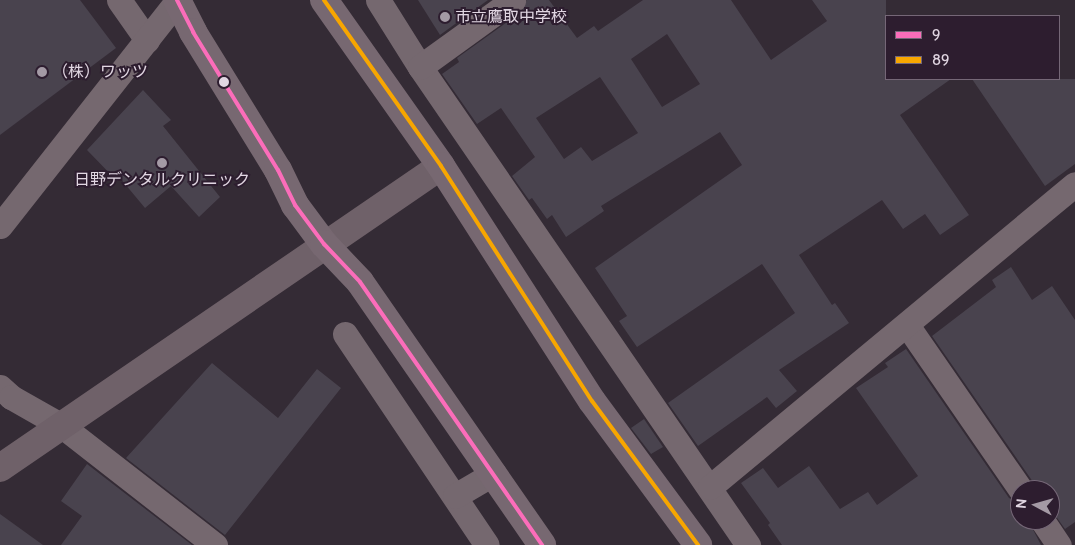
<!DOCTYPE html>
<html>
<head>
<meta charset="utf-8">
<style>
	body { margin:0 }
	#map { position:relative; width:1075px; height:545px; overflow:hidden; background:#342b35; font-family:Cabin,"Noto Sans JP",sans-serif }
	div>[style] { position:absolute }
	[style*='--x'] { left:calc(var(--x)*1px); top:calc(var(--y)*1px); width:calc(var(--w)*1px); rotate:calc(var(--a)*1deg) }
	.building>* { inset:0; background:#49434e }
	.street>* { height:25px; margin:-12.5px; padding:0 12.5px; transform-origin:12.5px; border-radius:12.5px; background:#75686f }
	.secondary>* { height:28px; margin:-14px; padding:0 14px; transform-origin:14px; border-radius:14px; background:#6f6169 }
	.primary>* { height:28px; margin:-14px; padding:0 14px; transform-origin:14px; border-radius:14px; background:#776871 }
	.bus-1>* { height:4px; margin:-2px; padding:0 2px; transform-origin:2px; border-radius:2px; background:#fb6dba }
	.bus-2>* { height:4px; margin:-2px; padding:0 2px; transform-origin:2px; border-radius:2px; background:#f7a600 }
	.dots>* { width:14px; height:14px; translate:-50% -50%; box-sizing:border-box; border:2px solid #2d1d2f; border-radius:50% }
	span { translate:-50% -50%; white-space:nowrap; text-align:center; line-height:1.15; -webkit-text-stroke:4px #2d1d2f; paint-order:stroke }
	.poi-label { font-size:16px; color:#e1d6e2 }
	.left { translate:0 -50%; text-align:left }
	.legend { position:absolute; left:885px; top:15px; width:175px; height:65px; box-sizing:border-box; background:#2d1d2f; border:1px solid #756777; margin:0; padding:6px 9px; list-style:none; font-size:15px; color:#e1d6e2 }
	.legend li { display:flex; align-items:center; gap:10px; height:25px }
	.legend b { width:25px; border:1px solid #756777 }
	.north { position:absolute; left:1010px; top:480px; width:50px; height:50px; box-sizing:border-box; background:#2d1d2f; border:1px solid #756777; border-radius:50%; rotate:276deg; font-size:14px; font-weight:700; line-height:20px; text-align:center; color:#e1d6e2 }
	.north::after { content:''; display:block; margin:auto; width:18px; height:22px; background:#a49aa5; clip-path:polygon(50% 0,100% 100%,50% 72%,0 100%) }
</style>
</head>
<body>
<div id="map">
	<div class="building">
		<div style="clip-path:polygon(0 0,80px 0,116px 48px,0 135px)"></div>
		<div style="clip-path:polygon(418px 0,488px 0,440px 35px)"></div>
		<div style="clip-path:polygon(evenodd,527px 0,549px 0,577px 38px,594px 26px,598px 31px,643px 0,731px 0,771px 60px,827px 21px,812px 0,886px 0,886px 79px,951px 79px,900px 115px,969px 215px,940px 235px,925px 214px,903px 229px,882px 200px,799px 255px,832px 305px,835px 303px,849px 323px,779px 370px,797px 391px,776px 408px,767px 397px,698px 446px,668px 403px,795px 313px,762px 264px,637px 347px,619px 321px,627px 316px,595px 268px,742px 165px,720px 132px,601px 206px,604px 211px,566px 237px,552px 215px,547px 219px,532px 198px,529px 200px,512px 176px,535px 157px,501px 108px,477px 124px,442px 74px,459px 62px,457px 58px,521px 12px,527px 0,667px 34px,700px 84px,662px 107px,631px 59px,667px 34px,527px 0,600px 77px,638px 133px,592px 161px,581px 147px,564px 159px,536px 118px,600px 77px)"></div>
		<div style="clip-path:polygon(972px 79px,1075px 79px,1075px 164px,1045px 186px)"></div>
		<div style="clip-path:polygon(143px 90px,171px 120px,163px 126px,220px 197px,199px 217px,171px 186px,145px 208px,120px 178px,117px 181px,87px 150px)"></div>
		<div style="clip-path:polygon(1011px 267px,1032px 300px,1052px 286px,1075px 320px,1075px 522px,1065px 529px,1050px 508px,1050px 490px,1035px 490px,1033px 482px,932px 336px,996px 287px,992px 280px)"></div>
		<div style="clip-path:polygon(906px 349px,1009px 498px,1020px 504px,1020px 520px,1028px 520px,1041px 545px,782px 545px,768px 525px,770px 523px,741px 483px,763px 468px,778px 488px,809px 466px,840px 509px,868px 492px,877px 505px,918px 476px,856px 388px,888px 367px,885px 363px)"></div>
		<div style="clip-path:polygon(212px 363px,278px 418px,317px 369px,341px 388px,225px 535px,126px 458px)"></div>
		<div style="clip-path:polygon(644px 419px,663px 447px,651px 454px,631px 428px)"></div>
		<div style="clip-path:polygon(87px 464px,192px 545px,61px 545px,82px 516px,61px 501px)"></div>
		<div style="clip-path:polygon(0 514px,43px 545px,0 545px)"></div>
	</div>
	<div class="street">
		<div style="--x:119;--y:0;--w:49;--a:55"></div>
		<div style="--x:378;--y:0;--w:79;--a:57.9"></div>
		<div style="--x:420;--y:67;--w:580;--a:55.54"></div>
		<div style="--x:420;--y:67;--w:115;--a:-35.8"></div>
		<div style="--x:0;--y:226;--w:286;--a:-51.8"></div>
		<div style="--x:907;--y:325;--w:201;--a:55.4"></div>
		<div style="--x:345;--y:334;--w:254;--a:56.1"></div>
		<div style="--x:0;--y:387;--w:15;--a:42"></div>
		<div style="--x:11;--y:397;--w:59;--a:29.6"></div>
		<div style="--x:62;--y:426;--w:194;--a:37.9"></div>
		<div style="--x:710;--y:487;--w:474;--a:-39.7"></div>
		<div style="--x:455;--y:496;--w:45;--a:-30.5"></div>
		<div style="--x:1042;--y:520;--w:30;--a:56"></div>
	</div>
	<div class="secondary">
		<div style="--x:0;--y:468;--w:534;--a:-34.4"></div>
	</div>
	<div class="primary">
		<div style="--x:177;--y:0;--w:36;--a:63"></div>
		<div style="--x:193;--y:32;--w:162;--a:58.4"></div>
		<div style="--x:278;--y:170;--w:39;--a:64"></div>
		<div style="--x:295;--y:205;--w:49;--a:53.4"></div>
		<div style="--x:324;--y:244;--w:52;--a:46.5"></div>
		<div style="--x:360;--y:282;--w:320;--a:55.3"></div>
		<div style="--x:324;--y:0;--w:203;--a:54.8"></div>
		<div style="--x:441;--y:166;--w:279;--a:57.3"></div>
		<div style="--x:592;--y:401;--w:179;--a:53.6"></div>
	</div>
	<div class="bus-1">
		<div style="--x:177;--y:0;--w:36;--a:63"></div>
		<div style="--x:193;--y:32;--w:162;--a:58.4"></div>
		<div style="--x:278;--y:170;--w:39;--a:64"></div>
		<div style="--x:295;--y:205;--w:49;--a:53.4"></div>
		<div style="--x:324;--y:244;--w:52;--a:46.5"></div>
		<div style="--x:360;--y:282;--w:320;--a:55.3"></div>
	</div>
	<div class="bus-2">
		<div style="--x:324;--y:0;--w:203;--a:54.8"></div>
		<div style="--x:441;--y:166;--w:279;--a:57.3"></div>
		<div style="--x:592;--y:401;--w:179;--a:53.6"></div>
	</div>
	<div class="dots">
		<div style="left:445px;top:17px;background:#a49aa5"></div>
		<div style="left:42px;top:72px;background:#a49aa5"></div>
		<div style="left:224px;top:82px;background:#e1d6e2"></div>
		<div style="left:162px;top:163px;background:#a49aa5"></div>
	</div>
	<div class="poi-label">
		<span class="left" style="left:455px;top:17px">市立鷹取中学校</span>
		<span class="left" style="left:52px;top:72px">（株）ワッツ</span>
		<span style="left:162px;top:180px">日野デンタルクリニック</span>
	</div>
	<ul class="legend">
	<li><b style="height:6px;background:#fb6dba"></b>9</li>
	<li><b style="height:6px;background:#f7a600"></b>89</li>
	</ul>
	<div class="north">N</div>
</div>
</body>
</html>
